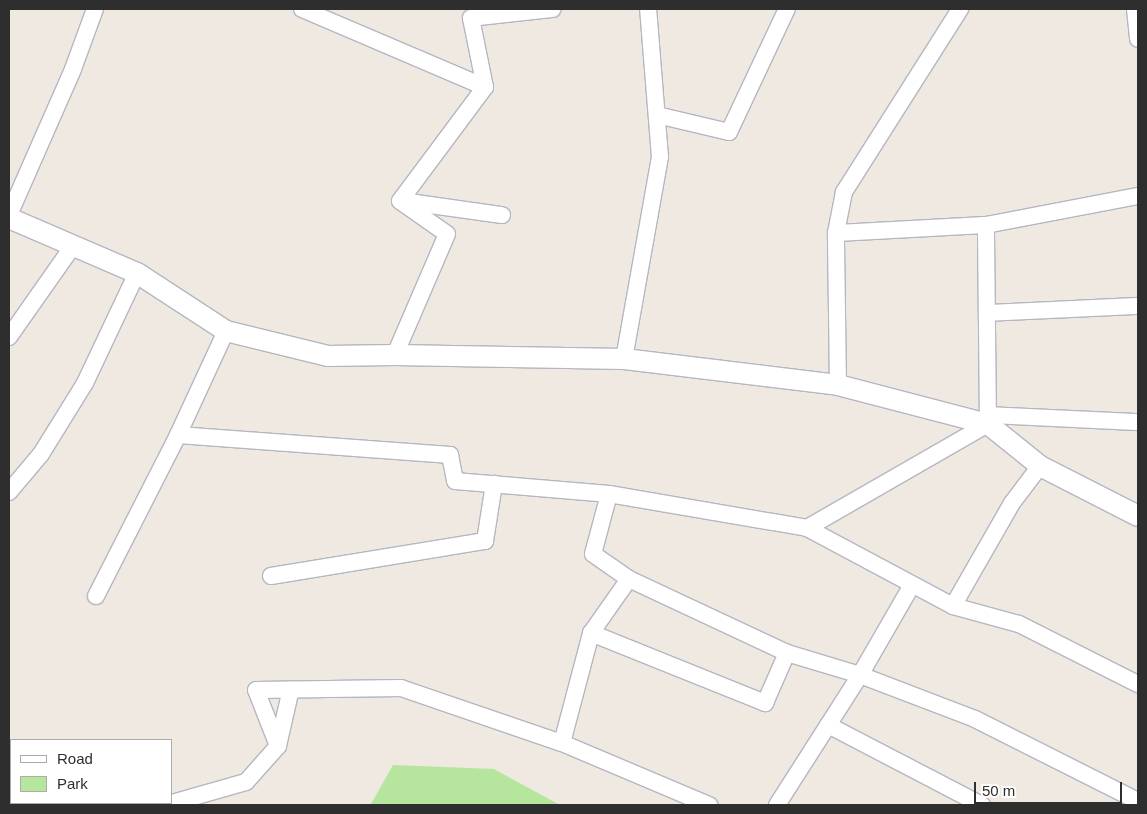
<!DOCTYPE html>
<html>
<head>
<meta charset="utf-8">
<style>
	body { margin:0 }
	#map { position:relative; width:1147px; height:814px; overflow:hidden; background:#efe9e1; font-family:Arial,sans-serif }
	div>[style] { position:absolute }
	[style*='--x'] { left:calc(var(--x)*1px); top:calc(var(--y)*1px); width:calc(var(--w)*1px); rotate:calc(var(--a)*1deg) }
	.green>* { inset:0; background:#b6e59e }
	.roads { filter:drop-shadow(1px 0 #b4b7c1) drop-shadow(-1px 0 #b4b7c1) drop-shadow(0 1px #b4b7c1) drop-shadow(0 -1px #b4b7c1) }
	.minor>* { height:16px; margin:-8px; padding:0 8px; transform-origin:8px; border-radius:8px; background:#fff }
	.tertiary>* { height:20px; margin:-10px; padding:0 10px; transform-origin:10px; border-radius:10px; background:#fff }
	span { translate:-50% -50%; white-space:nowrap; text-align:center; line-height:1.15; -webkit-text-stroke:5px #fff; paint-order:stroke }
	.frame { position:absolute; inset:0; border:10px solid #2e2e2e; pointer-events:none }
	.legend { position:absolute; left:10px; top:739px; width:162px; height:65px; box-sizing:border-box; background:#fff; border:1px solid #ababab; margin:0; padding:6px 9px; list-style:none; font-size:15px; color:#2e2e2e }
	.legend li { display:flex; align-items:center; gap:10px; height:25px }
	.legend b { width:25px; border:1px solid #ababab }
	.scale { position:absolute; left:974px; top:782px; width:148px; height:22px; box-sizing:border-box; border:2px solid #2e2e2e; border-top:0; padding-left:6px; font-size:15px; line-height:18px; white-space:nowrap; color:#2e2e2e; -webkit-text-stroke:4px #fff; paint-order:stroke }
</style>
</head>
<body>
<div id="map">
	<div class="green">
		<div style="clip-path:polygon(393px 765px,494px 769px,560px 805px,366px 805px,371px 804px)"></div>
	</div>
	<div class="roads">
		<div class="minor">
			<div style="--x:302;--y:9;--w:199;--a:23.1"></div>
			<div style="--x:485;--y:87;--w:142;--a:126.7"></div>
			<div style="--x:400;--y:201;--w:57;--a:35.1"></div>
			<div style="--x:447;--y:234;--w:132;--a:113.3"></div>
			<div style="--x:1135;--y:9;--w:30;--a:84"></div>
			<div style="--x:485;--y:87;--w:70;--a:-101.5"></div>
			<div style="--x:471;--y:18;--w:82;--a:-6.3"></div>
			<div style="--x:657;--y:115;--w:74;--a:13.3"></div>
			<div style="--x:729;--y:132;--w:136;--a:-64.8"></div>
			<div style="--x:402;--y:201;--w:101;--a:8"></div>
			<div style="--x:9;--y:215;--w:159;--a:-66.3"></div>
			<div style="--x:73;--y:69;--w:64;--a:-69.9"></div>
			<div style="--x:836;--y:233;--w:150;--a:-3.1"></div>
			<div style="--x:987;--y:313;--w:151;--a:-2.7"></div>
			<div style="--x:226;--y:331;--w:115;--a:114.8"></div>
			<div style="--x:178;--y:435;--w:273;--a:4.2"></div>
			<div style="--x:450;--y:455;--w:26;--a:79"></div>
			<div style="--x:455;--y:481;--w:155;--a:4.8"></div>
			<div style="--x:609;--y:494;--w:201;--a:9.7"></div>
			<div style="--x:807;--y:528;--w:166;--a:28.1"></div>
			<div style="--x:953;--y:606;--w:68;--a:15.3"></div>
			<div style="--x:1019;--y:624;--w:133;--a:26.8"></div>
			<div style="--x:9;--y:337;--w:111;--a:-54.9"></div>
			<div style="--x:624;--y:359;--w:205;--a:-79.9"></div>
			<div style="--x:660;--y:157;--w:148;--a:-94.6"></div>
			<div style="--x:838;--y:385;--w:152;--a:-90.8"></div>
			<div style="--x:836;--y:233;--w:42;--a:-79"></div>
			<div style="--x:844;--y:192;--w:217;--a:-57.6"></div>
			<div style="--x:989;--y:415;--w:149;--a:2.7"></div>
			<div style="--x:9;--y:492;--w:50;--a:-49.9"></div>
			<div style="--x:41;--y:454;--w:84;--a:-58.2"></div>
			<div style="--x:85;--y:383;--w:122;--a:-64.7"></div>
			<div style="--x:609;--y:494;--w:62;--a:104.9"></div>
			<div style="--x:593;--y:554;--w:44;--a:34.8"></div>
			<div style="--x:629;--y:579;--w:174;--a:25.1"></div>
			<div style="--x:787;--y:653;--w:76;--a:16.8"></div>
			<div style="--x:860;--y:675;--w:123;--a:20.9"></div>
			<div style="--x:975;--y:719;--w:182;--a:26.7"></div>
			<div style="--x:807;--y:528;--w:209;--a:-29.9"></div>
			<div style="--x:988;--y:424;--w:199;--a:-90.6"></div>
			<div style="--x:986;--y:225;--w:155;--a:-10.8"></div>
			<div style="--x:271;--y:576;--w:217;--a:-9.3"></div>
			<div style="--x:485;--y:541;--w:58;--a:-81"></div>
			<div style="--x:96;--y:596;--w:181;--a:-63"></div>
			<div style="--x:953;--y:606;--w:119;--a:-60.2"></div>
			<div style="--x:1012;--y:503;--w:46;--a:-52.9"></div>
			<div style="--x:591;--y:633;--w:188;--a:21.9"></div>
			<div style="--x:765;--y:703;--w:55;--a:-66.3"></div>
			<div style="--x:828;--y:725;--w:174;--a:27.5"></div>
			<div style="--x:562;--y:743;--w:114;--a:-75.2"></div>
			<div style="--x:591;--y:633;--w:66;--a:-54.9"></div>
			<div style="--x:278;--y:746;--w:60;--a:-111.4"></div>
			<div style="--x:256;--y:690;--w:145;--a:-0.8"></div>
			<div style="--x:401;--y:688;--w:170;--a:18.9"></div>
			<div style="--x:562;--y:743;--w:160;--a:22.9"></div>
			<div style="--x:165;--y:805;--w:84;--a:-15.9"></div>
			<div style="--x:246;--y:782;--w:48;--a:-48.4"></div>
			<div style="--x:278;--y:746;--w:58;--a:-77.2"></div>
			<div style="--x:777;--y:805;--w:154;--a:-57.4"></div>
			<div style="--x:860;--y:675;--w:104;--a:-60"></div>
		</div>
		<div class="tertiary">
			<div style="--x:9;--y:218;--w:139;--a:23.3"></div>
			<div style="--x:137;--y:273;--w:106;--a:33.1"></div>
			<div style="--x:226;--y:331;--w:105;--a:13.8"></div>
			<div style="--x:328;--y:356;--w:67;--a:-0.9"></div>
			<div style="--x:395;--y:355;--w:229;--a:1"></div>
			<div style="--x:624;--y:359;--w:216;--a:6.9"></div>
			<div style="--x:838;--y:385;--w:155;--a:14.6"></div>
			<div style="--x:988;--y:424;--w:67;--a:38.9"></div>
			<div style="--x:1040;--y:466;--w:110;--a:27"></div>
		</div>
	</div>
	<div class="frame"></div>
	<ul class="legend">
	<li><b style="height:6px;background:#fff"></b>Road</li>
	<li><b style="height:14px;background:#b6e59e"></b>Park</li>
	</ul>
	<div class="scale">50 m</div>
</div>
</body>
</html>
